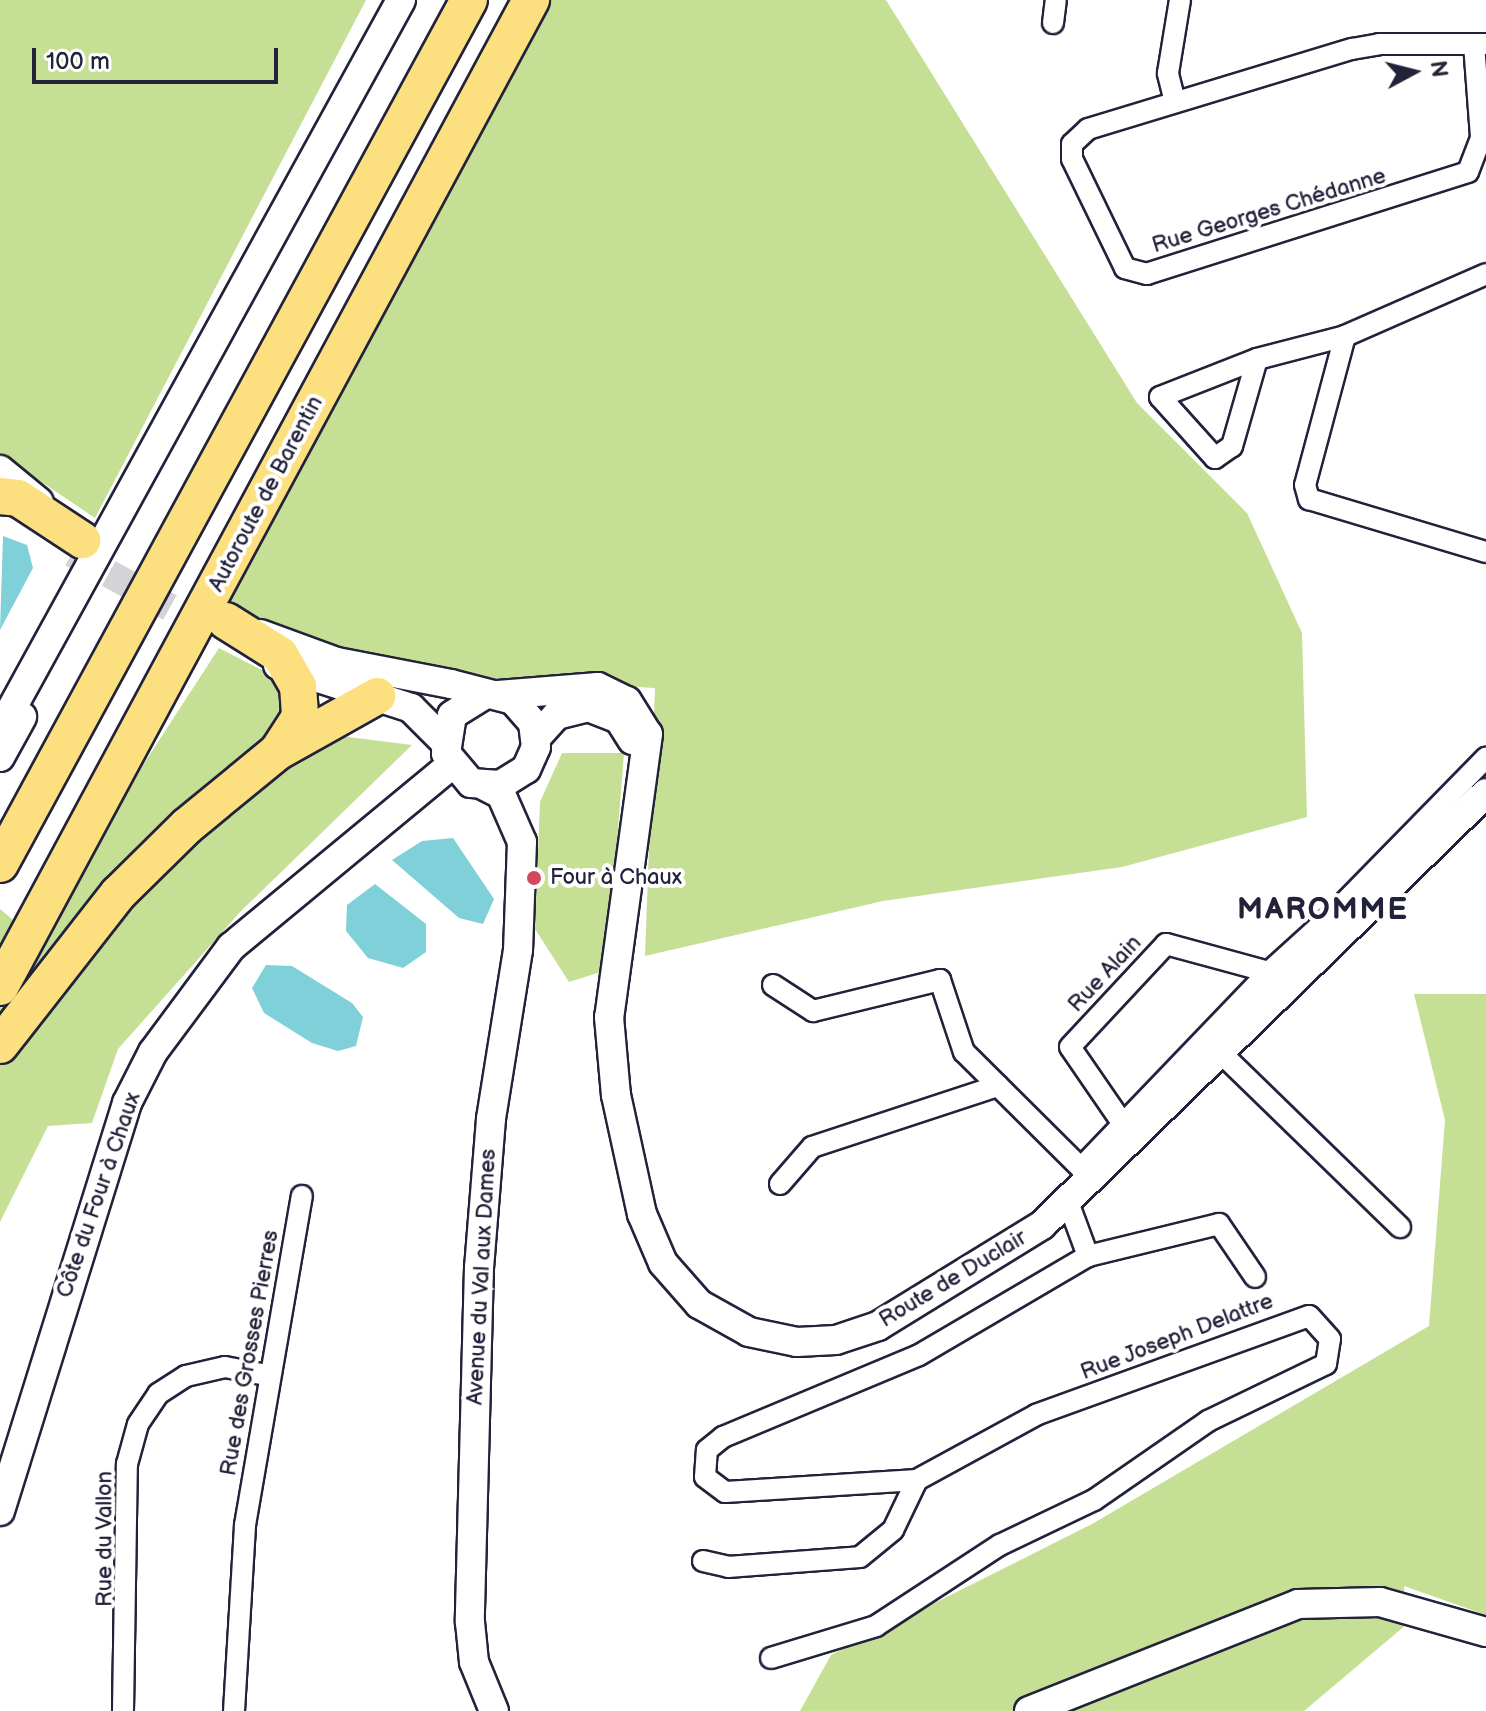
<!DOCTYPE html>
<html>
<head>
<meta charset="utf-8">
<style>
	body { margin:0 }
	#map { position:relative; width:1486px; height:1711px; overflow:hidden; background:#fff; font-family:"Balsamiq Sans",sans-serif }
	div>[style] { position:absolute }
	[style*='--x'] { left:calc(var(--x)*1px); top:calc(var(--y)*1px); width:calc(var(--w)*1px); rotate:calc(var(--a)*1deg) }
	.green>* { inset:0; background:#c5df95 }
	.water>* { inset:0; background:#7fd0d8 }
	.secondary-tunnel>* { height:28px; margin-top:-14px; transform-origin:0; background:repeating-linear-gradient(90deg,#d3d3d8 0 28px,transparent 0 42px) }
	.roads { filter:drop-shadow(2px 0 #22223b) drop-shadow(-2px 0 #22223b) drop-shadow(0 2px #22223b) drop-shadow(0 -2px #22223b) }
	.street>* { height:20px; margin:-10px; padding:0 10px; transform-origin:10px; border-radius:10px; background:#fff }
	.secondary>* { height:28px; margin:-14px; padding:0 14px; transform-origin:14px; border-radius:14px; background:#fff }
	.highway>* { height:36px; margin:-18px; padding:0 18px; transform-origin:18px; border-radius:18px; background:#fce080 }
	.dots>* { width:22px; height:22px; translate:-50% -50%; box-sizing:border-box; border:4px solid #fff; border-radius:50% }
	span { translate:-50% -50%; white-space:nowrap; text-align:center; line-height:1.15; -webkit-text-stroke:8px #fff; paint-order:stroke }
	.street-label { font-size:22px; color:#22223b }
	.poi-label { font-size:22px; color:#22223b }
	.left { translate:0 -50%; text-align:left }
	.district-label { font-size:30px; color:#22223b; font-weight:700; letter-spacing:2px }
	.north { position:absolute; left:1374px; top:32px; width:80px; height:80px; -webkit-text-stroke:6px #fff; paint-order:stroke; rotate:83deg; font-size:22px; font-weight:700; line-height:32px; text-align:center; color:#22223b }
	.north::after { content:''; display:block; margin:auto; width:28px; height:36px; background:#22223b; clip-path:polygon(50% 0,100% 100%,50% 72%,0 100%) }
	.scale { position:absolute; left:32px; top:48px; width:246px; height:36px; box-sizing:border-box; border:4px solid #22223b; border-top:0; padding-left:10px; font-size:24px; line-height:28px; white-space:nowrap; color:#22223b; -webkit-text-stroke:6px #fff; paint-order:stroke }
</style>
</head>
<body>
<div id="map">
	<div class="green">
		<div style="clip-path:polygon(0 0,366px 0,95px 518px,0 454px)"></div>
		<div style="clip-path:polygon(545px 0,886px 0,1137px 403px,1247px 513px,1302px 633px,1307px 817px,1122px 867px,883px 901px,645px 956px,655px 688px,419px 674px,316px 647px,224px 600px)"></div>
		<div style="clip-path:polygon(219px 648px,285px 682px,317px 733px,412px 745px,241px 911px,118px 1049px,92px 1123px,48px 1126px,0 1222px,0 909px,43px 945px,143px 765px)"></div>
		<div style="clip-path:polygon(562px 753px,624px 753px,607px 970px,569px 982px,535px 929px,540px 802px)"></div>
		<div style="clip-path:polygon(1414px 994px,1486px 994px,1486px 1615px,1404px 1586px,1407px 1624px,1304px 1711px,800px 1711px,831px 1655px,1092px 1524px,1429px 1326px,1445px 1120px)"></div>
	</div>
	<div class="water">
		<div style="clip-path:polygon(3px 536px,27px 545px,33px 568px,0 630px)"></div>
		<div style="clip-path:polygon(453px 838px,494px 899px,483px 924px,459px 918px,392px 860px,422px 841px)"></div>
		<div style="clip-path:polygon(375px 884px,426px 924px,426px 952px,403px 968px,368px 958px,346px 931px,347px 905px)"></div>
		<div style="clip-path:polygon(266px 965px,292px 966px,352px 1003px,363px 1017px,356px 1046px,338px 1051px,312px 1043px,264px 1013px,252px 988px)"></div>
	</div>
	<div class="secondary-tunnel">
		<div style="--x:72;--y:553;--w:162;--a:29.1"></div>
	</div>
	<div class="roads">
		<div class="street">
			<div style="--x:1053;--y:23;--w:23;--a:-83"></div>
			<div style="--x:1474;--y:44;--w:94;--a:85.7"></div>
			<div style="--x:1481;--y:138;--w:36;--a:111"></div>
			<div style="--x:1468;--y:172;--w:337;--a:162.4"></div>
			<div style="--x:1147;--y:274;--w:23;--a:-165"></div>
			<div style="--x:1125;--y:268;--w:121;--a:-115.9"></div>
			<div style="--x:1072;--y:159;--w:15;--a:-90"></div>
			<div style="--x:1072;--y:144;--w:22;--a:-43"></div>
			<div style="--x:1088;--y:129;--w:276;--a:-16.9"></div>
			<div style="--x:1352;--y:49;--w:27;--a:-10"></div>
			<div style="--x:1379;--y:44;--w:107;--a:0"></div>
			<div style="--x:1175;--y:102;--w:30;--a:-104"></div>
			<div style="--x:1168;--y:73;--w:74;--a:-80.7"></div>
			<div style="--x:1345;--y:336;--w:154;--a:105"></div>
			<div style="--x:1305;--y:485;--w:15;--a:74"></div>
			<div style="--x:1309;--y:499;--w:185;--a:16.7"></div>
			<div style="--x:1257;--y:359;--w:91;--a:106"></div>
			<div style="--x:1232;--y:446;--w:21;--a:145"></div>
			<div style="--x:1215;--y:458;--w:82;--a:-132"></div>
			<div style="--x:1160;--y:397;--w:104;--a:-21.4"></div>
			<div style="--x:1257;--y:359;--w:91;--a:-14.6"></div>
			<div style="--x:1345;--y:336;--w:154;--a:-23.7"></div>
			<div style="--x:1339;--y:926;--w:13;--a:-117"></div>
			<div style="--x:1333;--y:914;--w:219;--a:-45.6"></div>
			<div style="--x:773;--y:985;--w:48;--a:33"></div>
			<div style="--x:813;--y:1011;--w:131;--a:-13.7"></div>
			<div style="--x:940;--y:980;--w:76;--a:71.6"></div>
			<div style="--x:964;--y:1052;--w:175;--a:44.8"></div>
			<div style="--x:1223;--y:1055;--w:247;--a:44.2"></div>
			<div style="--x:1123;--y:1124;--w:211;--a:-46.2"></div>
			<div style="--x:1081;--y:1168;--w:61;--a:-46.3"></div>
			<div style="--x:1123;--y:1124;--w:93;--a:-124.5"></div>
			<div style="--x:1070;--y:1047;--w:141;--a:-47"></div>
			<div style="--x:1166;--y:944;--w:107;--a:15.2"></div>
			<div style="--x:1269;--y:972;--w:86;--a:-42.2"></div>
			<div style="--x:780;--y:1184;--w:49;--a:-49.1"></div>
			<div style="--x:812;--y:1147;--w:196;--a:-18.2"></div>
			<div style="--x:1068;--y:1202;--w:58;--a:69.7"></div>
			<div style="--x:1088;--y:1256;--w:135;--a:-13.7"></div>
			<div style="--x:1219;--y:1224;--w:64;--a:55.8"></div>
			<div style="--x:703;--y:1561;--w:26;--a:13"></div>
			<div style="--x:728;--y:1567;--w:132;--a:-4.3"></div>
			<div style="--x:860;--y:1557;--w:43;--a:-39.3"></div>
			<div style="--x:893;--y:1530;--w:55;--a:-64.4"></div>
			<div style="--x:771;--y:1658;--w:110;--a:-16.9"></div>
			<div style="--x:876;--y:1626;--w:148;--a:-33.2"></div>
			<div style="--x:1000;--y:1545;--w:104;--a:-25.6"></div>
			<div style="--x:1094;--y:1500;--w:139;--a:-34.7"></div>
			<div style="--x:1208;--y:1421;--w:131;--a:-25.8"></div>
			<div style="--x:1326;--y:1364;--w:25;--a:-81"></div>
			<div style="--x:1330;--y:1339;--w:31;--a:-132"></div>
			<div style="--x:1309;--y:1316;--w:290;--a:160.1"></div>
			<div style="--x:1036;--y:1415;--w:136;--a:151.4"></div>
			<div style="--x:917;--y:1480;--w:192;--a:176.4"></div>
			<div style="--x:725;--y:1492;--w:25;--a:-143"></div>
			<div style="--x:705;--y:1477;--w:27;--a:-86"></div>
			<div style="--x:707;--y:1450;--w:21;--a:-39"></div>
			<div style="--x:723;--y:1437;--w:212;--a:-22.7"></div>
			<div style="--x:919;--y:1355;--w:196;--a:-30.4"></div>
			<div style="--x:123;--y:1711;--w:247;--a:-89.1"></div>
			<div style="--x:127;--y:1464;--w:41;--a:-74.6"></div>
			<div style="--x:138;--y:1424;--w:36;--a:-56"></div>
			<div style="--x:158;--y:1394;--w:33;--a:-33"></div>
			<div style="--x:186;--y:1376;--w:40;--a:-13"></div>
			<div style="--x:225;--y:1367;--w:43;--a:10.8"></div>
			<div style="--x:234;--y:1711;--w:186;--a:-86.6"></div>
			<div style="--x:245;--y:1525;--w:334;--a:-80.2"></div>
		</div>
		<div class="secondary">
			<div style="--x:0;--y:470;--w:50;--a:39.4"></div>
			<div style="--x:260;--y:634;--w:82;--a:20"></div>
			<div style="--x:337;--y:662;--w:116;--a:10.9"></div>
			<div style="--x:451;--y:684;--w:64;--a:14.5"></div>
			<div style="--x:513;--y:700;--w:30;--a:49"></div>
			<div style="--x:533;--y:723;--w:24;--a:83"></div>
			<div style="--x:536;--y:747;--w:24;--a:114"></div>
			<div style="--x:526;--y:769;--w:31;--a:148"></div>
			<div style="--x:500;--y:785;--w:29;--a:-176"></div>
			<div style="--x:471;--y:783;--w:39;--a:-130"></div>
			<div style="--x:446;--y:753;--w:38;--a:-81"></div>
			<div style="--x:452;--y:715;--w:40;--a:-32"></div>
			<div style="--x:278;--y:665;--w:140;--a:17.9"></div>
			<div style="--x:411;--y:708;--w:47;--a:45"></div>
			<div style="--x:498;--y:695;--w:100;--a:-4.6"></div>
			<div style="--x:598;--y:687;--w:32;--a:26"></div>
			<div style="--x:627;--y:701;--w:39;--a:58"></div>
			<div style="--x:648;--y:734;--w:286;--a:97.8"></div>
			<div style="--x:609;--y:1017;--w:78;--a:84.9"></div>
			<div style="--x:616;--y:1095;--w:122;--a:77.7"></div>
			<div style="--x:642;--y:1214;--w:53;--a:66.8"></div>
			<div style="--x:663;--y:1263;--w:55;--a:48.7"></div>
			<div style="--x:699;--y:1304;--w:57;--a:29.2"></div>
			<div style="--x:749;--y:1332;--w:49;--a:11.8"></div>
			<div style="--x:797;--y:1342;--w:39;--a:-3"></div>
			<div style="--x:836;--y:1340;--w:44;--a:-18.4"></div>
			<div style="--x:878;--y:1326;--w:193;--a:-31.6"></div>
			<div style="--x:1042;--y:1225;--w:619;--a:-44.22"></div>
			<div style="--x:0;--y:730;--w:833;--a:-61.22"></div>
			<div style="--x:536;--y:738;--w:31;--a:-48"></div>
			<div style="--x:557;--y:715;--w:32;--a:-14"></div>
			<div style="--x:588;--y:707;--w:33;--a:21"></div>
			<div style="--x:619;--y:719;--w:25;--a:58"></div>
			<div style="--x:0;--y:757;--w:46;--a:-61.2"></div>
			<div style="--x:485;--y:786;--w:18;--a:27"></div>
			<div style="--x:501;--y:794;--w:52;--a:66.4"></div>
			<div style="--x:522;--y:842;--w:108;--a:92.1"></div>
			<div style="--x:518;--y:950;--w:171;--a:99.1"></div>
			<div style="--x:491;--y:1119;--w:148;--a:94.6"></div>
			<div style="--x:479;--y:1267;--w:355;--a:91.5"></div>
			<div style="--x:470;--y:1622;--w:40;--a:84.3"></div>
			<div style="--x:474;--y:1662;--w:53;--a:67.8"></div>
			<div style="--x:0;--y:1511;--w:427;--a:-72.7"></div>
			<div style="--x:127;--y:1103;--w:57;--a:-63"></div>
			<div style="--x:153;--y:1052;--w:131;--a:-53.4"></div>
			<div style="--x:231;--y:947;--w:286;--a:-39.6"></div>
			<div style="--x:1029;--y:1711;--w:289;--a:-21.7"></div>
			<div style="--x:1298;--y:1604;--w:82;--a:-1.4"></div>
			<div style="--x:1380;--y:1602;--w:110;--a:15.8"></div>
		</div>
		<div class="highway">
			<div style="--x:0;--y:496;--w:18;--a:6"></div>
			<div style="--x:18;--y:498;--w:77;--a:33.3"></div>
			<div style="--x:226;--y:621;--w:64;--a:32.2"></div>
			<div style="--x:280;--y:655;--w:36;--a:60"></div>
			<div style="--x:298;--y:686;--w:31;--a:86"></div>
			<div style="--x:300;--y:717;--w:40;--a:122.9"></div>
			<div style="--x:0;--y:864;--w:983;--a:-61.51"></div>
			<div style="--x:0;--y:987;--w:1121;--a:-61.72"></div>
			<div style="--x:0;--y:1045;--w:192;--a:-52"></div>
			<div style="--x:118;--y:894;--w:97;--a:-44.6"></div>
			<div style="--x:187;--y:826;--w:117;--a:-39.4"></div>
			<div style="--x:277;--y:752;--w:115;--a:-29.2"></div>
		</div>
	</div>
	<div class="dots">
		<div style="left:534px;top:878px;background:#d1495b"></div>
	</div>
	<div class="street-label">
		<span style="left:1269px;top:211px;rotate:-17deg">Rue Georges Chédanne</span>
		<span style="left:266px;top:494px;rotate:-62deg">Autoroute de Barentin</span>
		<span style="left:1105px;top:974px;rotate:-47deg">Rue Alain</span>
		<span style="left:99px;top:1195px;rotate:-71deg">Côte du Four à Chaux</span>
		<span style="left:482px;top:1277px;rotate:-87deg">Avenue du Val aux Dames</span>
		<span style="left:953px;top:1279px;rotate:-31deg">Route de Duclair</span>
		<span style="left:1177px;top:1337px;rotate:-21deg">Rue Joseph Delattre</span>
		<span style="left:250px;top:1353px;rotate:-80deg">Rue des Grosses Pierres</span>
		<span style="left:105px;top:1539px;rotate:-90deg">Rue du Vallon</span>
	</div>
	<div class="poi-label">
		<span class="left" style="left:550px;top:878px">Four à Chaux</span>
	</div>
	<div class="district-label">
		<span style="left:1323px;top:910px">MAROMME</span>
	</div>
	<div class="north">N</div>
	<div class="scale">100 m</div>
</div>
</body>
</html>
